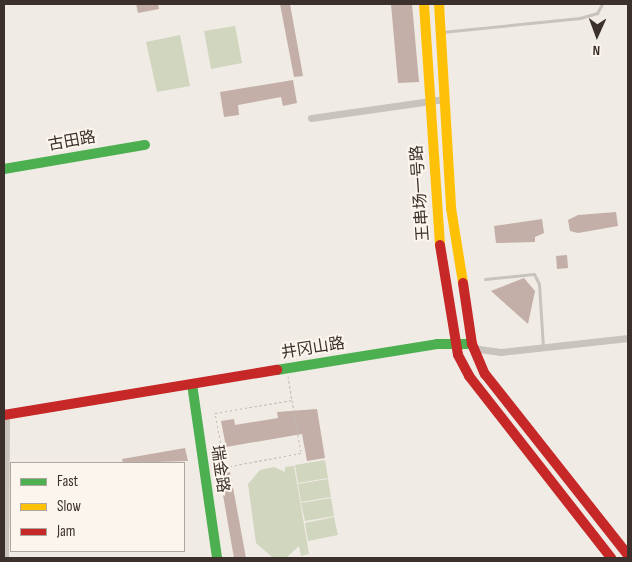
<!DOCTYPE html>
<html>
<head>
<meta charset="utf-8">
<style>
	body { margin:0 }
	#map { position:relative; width:632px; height:562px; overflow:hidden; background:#f0ebe5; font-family:"Sofia Sans Condensed","Noto Sans SC",sans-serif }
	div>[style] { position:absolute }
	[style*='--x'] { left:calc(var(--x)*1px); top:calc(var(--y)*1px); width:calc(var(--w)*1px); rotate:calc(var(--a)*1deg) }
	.green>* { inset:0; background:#d1d6bf }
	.building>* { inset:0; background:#c3afa7 }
	.path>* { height:1px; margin-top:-0.5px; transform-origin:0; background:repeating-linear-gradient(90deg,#c2bbb6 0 2.5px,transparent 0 5px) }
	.lane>* { height:3px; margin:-1.5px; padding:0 1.5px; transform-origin:1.5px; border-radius:1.5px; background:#c9c3be }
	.street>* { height:7px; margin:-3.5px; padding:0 3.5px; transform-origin:3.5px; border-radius:3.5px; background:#c9c3be }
	.fast>* { height:10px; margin:-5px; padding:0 5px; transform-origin:5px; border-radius:5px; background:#4caf50 }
	.slow>* { height:10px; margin:-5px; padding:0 5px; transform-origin:5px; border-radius:5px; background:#ffc107 }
	.jam>* { height:10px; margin:-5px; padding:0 5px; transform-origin:5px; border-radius:5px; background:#c62828 }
	span { translate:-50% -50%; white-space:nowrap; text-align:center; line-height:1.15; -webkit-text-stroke:4px #fbf5ee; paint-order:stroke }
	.street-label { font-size:16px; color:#3b302b }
	.frame { position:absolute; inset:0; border:5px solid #3b302b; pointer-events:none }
	.legend { position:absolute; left:10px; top:462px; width:175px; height:90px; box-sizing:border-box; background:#fbf5ee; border:1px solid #aea6a0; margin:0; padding:6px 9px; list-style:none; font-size:15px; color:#3b302b }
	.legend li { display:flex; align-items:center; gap:10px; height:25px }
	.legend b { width:25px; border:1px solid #aea6a0 }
	.north { position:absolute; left:572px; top:10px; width:50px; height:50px; -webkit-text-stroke:4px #fbf5ee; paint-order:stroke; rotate:182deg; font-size:14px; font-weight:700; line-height:20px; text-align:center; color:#3b302b }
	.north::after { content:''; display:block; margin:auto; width:18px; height:22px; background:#3b302b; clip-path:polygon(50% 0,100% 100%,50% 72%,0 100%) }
</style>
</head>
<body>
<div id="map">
	<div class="green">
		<div style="clip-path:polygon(235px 26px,242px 63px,211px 69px,204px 31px)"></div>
		<div style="clip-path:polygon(180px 35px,190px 86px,157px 92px,146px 42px)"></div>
		<div style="clip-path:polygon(325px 460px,328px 478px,298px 483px,295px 465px)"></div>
		<div style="clip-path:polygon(294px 466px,309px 554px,301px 556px,299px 546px,286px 558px,273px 558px,256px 543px,248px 484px,260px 470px,274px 467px,285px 472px,285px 467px)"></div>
		<div style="clip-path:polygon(328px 479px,331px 497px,301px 502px,298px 484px)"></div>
		<div style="clip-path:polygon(331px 498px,334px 516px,305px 521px,301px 503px)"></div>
		<div style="clip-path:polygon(334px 517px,338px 535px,308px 541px,305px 523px)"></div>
	</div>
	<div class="building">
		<div style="clip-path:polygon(136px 4px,158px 4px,159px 9px,138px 13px)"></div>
		<div style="clip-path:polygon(280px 4px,290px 4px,303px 76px,294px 77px)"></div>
		<div style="clip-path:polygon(391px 4px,412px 4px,419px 82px,398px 83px)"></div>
		<div style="clip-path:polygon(293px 80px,297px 103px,283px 106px,281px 97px,238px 105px,239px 115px,224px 117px,220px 92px)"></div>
		<div style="clip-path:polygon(616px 212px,618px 226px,578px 233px,570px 231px,568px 220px,578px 215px)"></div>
		<div style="clip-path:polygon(542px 219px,544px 233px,535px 237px,535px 242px,496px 243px,494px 226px)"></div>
		<div style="clip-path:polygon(567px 255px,568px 268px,557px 269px,556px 256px)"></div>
		<div style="clip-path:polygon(524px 278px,535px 291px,528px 324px,491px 291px)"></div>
		<div style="clip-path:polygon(317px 409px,325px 458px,307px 461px,302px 434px,226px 447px,221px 421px,234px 419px,235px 425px,278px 418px,277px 412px)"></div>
		<div style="clip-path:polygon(185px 448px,188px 461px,123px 463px,122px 459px)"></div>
		<div style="clip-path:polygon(230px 472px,234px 493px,246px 558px,234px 558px,223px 495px,222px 474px)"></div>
	</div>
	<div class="path">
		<div style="--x:288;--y:376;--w:24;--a:81"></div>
		<div style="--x:292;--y:400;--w:54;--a:80.4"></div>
		<div style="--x:301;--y:453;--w:77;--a:169.6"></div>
		<div style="--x:225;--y:467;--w:55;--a:-100.5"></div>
		<div style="--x:215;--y:413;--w:78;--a:-9.6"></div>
	</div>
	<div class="lane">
		<div style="--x:442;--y:32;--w:139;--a:-5.8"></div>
		<div style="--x:580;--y:18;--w:18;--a:-16"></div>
		<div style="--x:597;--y:13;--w:10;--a:-61"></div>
		<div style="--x:485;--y:279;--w:49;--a:-5.8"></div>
		<div style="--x:534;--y:274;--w:11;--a:63"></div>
		<div style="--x:539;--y:284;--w:63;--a:86.4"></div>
	</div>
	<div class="street">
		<div style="--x:311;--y:118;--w:135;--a:-8.1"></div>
		<div style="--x:472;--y:348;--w:29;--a:8"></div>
		<div style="--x:501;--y:352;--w:128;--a:-6.3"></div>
		<div style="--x:5;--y:558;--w:143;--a:-89.6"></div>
	</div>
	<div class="fast">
		<div style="--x:4;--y:169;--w:143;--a:-9.7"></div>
		<div style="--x:277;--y:370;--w:162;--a:-9.2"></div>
		<div style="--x:437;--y:344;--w:35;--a:0"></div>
		<div style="--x:192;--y:384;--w:176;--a:81.8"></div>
	</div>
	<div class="slow">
		<div style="--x:424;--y:4;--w:242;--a:86.2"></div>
		<div style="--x:439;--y:4;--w:204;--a:86.6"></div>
		<div style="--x:451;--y:208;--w:76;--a:80.9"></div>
	</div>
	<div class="jam">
		<div style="--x:440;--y:245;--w:111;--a:80.7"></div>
		<div style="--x:458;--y:355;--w:24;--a:62"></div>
		<div style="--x:469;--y:376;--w:231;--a:52"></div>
		<div style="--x:463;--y:283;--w:62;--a:81.6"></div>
		<div style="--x:472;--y:344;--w:33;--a:67"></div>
		<div style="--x:485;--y:374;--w:231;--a:51.7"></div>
		<div style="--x:4;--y:415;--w:277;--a:-9.4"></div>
	</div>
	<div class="street-label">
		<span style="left:72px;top:142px;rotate:-10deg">古田路</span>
		<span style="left:421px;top:193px;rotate:-94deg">王串场一号路</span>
		<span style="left:313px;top:349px;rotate:-9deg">井冈山路</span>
		<span style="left:219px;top:469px;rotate:82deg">瑞金路</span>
	</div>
	<div class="frame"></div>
	<ul class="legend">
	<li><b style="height:6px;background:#4caf50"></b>Fast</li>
	<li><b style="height:6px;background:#ffc107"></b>Slow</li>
	<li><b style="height:6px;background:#c62828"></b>Jam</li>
	</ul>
	<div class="north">N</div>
</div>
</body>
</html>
